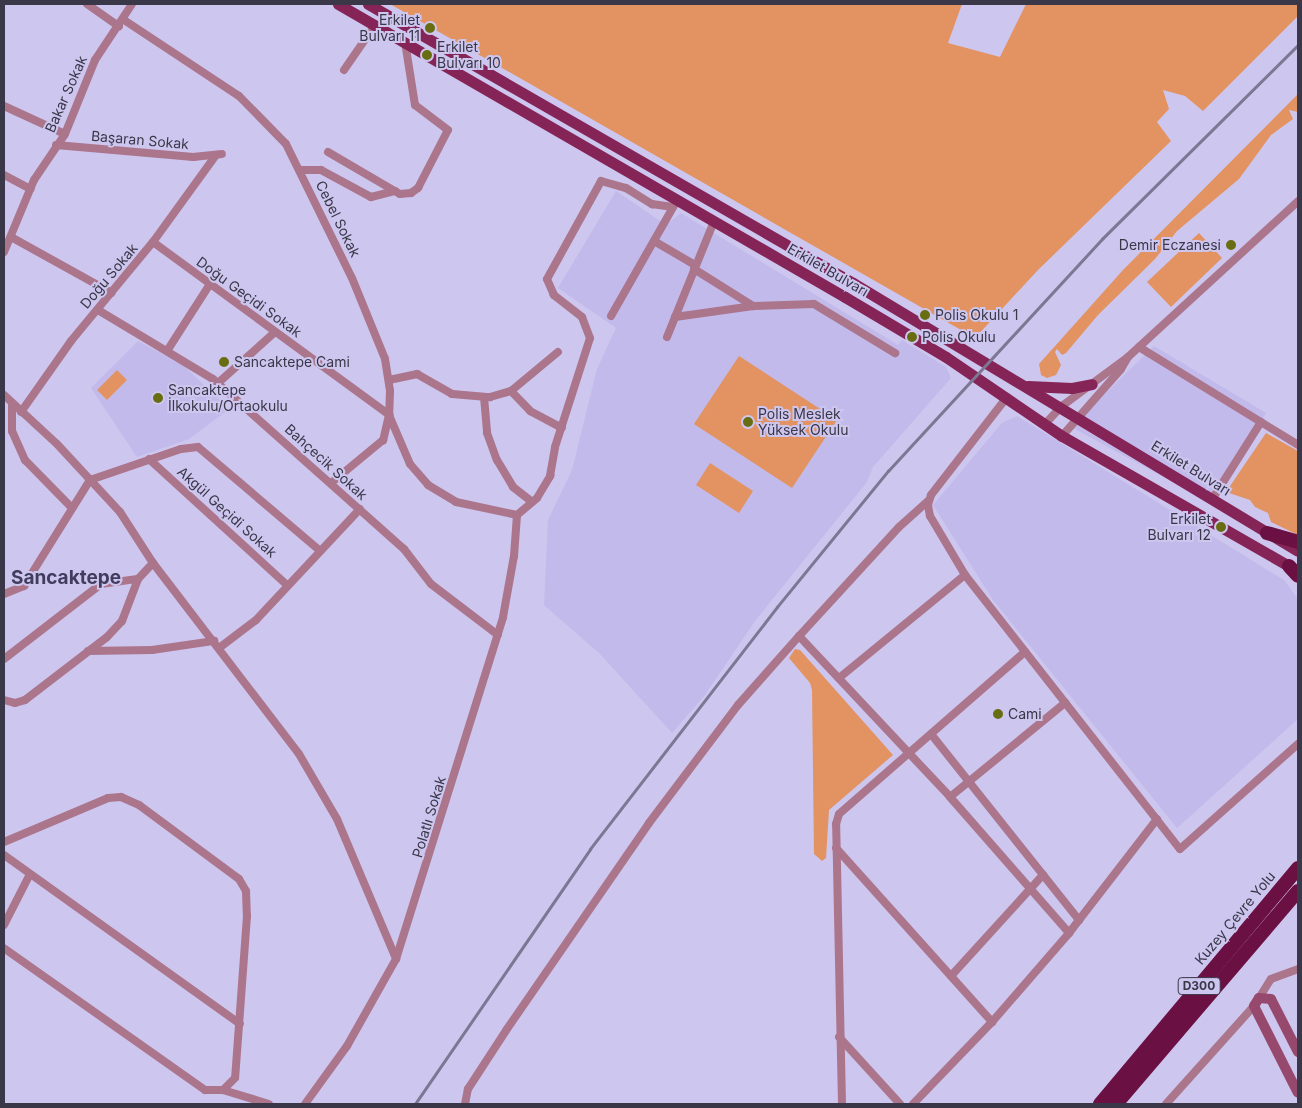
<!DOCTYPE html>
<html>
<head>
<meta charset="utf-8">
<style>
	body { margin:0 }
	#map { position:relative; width:1302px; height:1108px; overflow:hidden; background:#cdc6ef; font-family:Inter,sans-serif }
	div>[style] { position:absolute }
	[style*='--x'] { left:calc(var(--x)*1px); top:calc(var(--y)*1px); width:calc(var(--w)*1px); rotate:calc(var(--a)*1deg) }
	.built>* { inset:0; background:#c2baea }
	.green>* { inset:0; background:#e29361 }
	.street>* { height:8px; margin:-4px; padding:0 4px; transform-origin:4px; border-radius:4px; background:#ab758c }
	.secondary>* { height:10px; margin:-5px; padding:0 5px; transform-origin:5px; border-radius:5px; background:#96496d }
	.primary>* { height:11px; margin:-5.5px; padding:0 5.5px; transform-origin:5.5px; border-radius:5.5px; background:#852456 }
	.highway>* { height:14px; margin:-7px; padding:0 7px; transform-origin:7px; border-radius:7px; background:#6b1042 }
	.rail>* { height:2.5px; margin:-1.25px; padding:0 1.25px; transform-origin:1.25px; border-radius:1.25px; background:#7c7793 }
	.dots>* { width:14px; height:14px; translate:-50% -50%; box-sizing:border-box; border:2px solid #cdc6ef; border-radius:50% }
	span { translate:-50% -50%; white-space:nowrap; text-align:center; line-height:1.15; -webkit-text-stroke:4px #cdc6ef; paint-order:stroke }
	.shield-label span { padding:1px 4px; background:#cdc6ef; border:1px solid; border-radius:4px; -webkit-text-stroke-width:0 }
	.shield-label { font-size:12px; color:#3a3748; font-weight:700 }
	.poi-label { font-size:14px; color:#3a3748 }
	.right { translate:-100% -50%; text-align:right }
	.left { translate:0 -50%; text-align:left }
	.street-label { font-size:14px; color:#3a3748 }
	.district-label { font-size:19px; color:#423c5e; font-weight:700 }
	.frame { position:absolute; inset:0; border:5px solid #3a3748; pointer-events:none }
</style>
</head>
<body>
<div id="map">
	<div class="built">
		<div style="clip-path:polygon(616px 191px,666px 225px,681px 213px,898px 345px,902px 340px,946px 367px,951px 378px,873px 467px,867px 482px,755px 621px,705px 695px,672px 733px,600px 654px,544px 605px,548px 520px,572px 470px,597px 369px,616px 328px,558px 288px)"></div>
		<div style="clip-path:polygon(138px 341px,184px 366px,229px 409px,189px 439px,137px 457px,91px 388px)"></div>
		<div style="clip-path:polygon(1154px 346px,1266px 413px,1210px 502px,1071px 427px)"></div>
		<div style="clip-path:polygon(1017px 416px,1284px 580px,1298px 599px,1298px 719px,1177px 828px,993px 600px,933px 505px,1002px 423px)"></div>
	</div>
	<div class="green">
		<div style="clip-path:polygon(390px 4px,962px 4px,948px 43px,1000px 57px,1026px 4px,1298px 4px,1298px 16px,1203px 111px,1185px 96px,1163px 90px,1169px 109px,1157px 122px,1171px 141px,1038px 270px,975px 338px)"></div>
		<div style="clip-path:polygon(1298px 94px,1298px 112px,1289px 110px,1293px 119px,1271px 135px,1239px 179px,1177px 231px,1155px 259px,1098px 315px,1066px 353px,1062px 355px,1057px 349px,1055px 352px,1061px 365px,1056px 375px,1047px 378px,1041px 375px,1039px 364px,1123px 270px)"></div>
		<div style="clip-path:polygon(1199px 233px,1222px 258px,1171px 307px,1147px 282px)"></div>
		<div style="clip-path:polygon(739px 356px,837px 420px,792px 488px,694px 424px)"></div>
		<div style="clip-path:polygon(117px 370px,127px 380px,107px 400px,97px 390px)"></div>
		<div style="clip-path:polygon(1266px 433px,1298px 451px,1298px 535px,1271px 522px,1268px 513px,1255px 507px,1250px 500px,1226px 492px)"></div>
		<div style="clip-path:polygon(710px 463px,753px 491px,739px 513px,696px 485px)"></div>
		<div style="clip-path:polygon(795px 649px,800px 650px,893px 755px,829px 810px,826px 858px,822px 861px,814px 854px,812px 690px,810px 683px,789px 658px)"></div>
	</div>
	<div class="street">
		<div style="--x:87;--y:4;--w:39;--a:35"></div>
		<div style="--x:124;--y:20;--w:138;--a:33.5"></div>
		<div style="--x:239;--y:96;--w:67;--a:45.6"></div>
		<div style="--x:286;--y:144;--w:149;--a:63.8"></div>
		<div style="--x:352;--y:278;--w:87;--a:67.8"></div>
		<div style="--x:385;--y:359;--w:32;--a:81"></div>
		<div style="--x:390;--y:391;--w:24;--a:92"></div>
		<div style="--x:389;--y:415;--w:26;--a:103"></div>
		<div style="--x:383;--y:440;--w:67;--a:140.4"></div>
		<div style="--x:344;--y:70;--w:55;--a:-55.4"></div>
		<div style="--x:4;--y:106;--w:67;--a:24.7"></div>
		<div style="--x:56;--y:145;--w:138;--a:5"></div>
		<div style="--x:193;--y:157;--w:29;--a:-6"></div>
		<div style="--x:328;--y:152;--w:83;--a:30.3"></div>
		<div style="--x:400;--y:194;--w:11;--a:-5"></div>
		<div style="--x:411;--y:193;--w:9;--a:-36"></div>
		<div style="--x:418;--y:188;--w:65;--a:-62.7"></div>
		<div style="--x:448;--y:130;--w:41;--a:-142.9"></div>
		<div style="--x:415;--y:105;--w:64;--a:-99"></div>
		<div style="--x:301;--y:170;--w:20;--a:0"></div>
		<div style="--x:321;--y:170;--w:57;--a:28.4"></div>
		<div style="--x:371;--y:197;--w:25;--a:-14"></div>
		<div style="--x:4;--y:175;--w:30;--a:28"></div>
		<div style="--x:11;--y:237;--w:115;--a:29"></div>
		<div style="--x:654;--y:241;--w:48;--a:30.3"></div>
		<div style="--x:153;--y:242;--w:293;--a:36.2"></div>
		<div style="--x:389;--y:415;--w:53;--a:66.8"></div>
		<div style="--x:410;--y:464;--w:28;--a:49"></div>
		<div style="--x:428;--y:485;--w:33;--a:31"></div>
		<div style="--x:456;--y:502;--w:62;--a:12"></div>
		<div style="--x:517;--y:515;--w:26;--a:-40"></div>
		<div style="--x:537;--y:498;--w:26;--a:-59"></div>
		<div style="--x:550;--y:476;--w:29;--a:-80"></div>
		<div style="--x:555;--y:447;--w:114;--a:-72.2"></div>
		<div style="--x:590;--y:338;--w:22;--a:-111"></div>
		<div style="--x:582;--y:317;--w:36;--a:-142"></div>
		<div style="--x:554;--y:295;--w:17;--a:-114"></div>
		<div style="--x:547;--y:279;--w:112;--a:-61.1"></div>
		<div style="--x:601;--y:181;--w:26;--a:16"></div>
		<div style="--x:626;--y:188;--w:31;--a:32"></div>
		<div style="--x:652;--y:204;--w:21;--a:8"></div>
		<div style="--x:4;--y:252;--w:78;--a:-67.4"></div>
		<div style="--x:34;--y:180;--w:55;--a:-56"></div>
		<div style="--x:65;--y:134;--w:80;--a:-67.9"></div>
		<div style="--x:95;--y:60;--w:67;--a:-56.5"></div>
		<div style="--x:694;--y:269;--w:70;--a:32.1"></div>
		<div style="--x:98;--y:310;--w:134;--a:31"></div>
		<div style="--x:213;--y:379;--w:256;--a:41.7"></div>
		<div style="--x:404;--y:549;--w:44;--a:52.4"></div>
		<div style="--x:431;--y:584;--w:84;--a:37.3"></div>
		<div style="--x:611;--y:316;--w:129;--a:-60.3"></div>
		<div style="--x:675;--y:317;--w:79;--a:-8"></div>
		<div style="--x:753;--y:306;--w:61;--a:-1.9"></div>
		<div style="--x:814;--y:304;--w:95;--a:31.2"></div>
		<div style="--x:667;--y:337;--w:125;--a:-67.9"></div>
		<div style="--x:1139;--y:347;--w:187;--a:31.6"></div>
		<div style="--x:167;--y:351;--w:80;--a:-57.3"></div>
		<div style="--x:389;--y:380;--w:29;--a:-12"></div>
		<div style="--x:417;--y:374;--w:40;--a:29.7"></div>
		<div style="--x:452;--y:394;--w:38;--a:5"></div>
		<div style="--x:490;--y:397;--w:22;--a:-16"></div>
		<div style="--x:511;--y:391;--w:61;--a:-39.7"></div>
		<div style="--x:218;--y:383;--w:76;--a:-41.8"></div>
		<div style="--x:511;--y:391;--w:28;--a:46"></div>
		<div style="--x:530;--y:411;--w:36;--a:28"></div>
		<div style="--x:4;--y:395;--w:72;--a:42.8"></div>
		<div style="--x:57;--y:444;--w:93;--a:47.2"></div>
		<div style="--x:120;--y:512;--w:61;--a:57.1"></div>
		<div style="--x:153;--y:563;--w:240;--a:52.6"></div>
		<div style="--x:299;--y:754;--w:75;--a:59.7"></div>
		<div style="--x:337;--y:819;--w:152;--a:67.1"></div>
		<div style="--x:484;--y:397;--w:36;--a:85"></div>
		<div style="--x:487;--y:433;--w:29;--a:70"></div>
		<div style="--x:497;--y:460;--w:31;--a:59"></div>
		<div style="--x:513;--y:487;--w:24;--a:38"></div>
		<div style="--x:1007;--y:397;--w:124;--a:127.8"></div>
		<div style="--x:931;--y:495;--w:10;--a:107"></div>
		<div style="--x:928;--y:505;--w:11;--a:80"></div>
		<div style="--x:930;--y:516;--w:69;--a:59.3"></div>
		<div style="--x:965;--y:575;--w:348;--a:51.9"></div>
		<div style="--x:1180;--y:849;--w:158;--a:-41.7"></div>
		<div style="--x:12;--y:405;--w:26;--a:90"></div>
		<div style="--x:12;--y:431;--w:32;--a:66"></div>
		<div style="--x:25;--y:460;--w:67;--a:45.6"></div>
		<div style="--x:21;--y:412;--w:87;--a:-54.8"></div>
		<div style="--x:71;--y:341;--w:129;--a:-50.4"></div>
		<div style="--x:153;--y:242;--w:107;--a:-54.1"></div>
		<div style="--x:1045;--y:424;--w:25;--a:-47"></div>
		<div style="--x:1062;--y:406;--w:82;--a:-36.6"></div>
		<div style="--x:1128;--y:357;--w:231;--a:-42.5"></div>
		<div style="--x:1062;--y:436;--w:89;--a:-48.6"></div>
		<div style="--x:1121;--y:369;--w:14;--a:-60"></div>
		<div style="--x:149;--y:459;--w:187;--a:42.4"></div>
		<div style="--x:1213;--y:498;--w:90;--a:-57.7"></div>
		<div style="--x:928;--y:501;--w:39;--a:138"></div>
		<div style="--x:899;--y:527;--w:148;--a:132.5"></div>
		<div style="--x:799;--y:636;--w:221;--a:46.8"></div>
		<div style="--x:950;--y:797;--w:181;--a:48.8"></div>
		<div style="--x:4;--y:594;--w:22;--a:-22"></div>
		<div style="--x:24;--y:586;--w:125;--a:-58.1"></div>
		<div style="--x:90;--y:480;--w:96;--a:-18.8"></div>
		<div style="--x:181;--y:449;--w:17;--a:-7"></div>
		<div style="--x:198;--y:447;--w:159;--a:40.4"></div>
		<div style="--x:219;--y:648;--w:46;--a:-37.1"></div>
		<div style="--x:256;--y:620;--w:152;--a:-46.9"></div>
		<div style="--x:88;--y:651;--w:64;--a:-0.9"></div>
		<div style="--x:152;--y:650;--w:63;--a:-8.3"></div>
		<div style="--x:4;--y:659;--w:123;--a:-37.7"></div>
		<div style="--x:101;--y:584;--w:37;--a:-8"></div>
		<div style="--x:839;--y:678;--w:163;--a:-39.3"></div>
		<div style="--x:4;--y:700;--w:11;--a:15"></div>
		<div style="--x:15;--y:703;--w:10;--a:-17"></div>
		<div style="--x:25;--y:700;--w:103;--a:-37.5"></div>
		<div style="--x:107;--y:637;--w:22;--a:-47"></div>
		<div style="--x:122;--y:621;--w:45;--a:-69.1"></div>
		<div style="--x:138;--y:579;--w:22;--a:-47"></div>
		<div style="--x:931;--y:734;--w:238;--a:51.5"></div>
		<div style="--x:950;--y:797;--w:149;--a:-39.3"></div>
		<div style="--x:4;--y:842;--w:113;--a:-22.9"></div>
		<div style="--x:108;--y:798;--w:13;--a:-4"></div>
		<div style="--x:121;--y:797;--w:20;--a:24"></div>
		<div style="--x:139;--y:805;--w:124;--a:36.5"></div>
		<div style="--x:239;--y:879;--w:14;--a:60"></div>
		<div style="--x:246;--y:891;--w:25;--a:88"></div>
		<div style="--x:247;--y:916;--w:162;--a:94.2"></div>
		<div style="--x:235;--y:1078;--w:17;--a:135"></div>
		<div style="--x:223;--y:1090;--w:18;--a:180"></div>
		<div style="--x:205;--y:1090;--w:246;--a:-144.8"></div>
		<div style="--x:836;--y:848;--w:234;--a:48.1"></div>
		<div style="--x:4;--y:855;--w:290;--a:35.6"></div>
		<div style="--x:4;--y:925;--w:57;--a:-63"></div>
		<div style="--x:951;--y:976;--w:137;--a:-47.7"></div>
		<div style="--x:1259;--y:998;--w:22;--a:-58"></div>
		<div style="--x:1271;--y:979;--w:29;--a:-20"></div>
		<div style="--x:839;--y:1037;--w:91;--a:47.7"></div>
		<div style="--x:223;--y:1090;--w:48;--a:16.9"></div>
		<div style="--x:305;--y:1104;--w:72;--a:-54.1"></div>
		<div style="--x:347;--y:1046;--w:100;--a:-60.6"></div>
		<div style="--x:396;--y:959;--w:358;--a:-72.6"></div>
		<div style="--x:503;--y:617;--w:62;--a:-79.8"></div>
		<div style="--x:514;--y:556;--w:41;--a:-85.8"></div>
		<div style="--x:465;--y:1104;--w:15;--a:-79"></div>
		<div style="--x:468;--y:1089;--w:72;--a:-57"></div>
		<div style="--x:507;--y:1029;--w:250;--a:-55.4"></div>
		<div style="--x:649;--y:823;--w:148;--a:-53"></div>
		<div style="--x:738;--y:705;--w:92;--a:-48.5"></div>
		<div style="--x:842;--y:1104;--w:280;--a:-91.2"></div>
		<div style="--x:836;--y:824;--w:10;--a:-73"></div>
		<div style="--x:839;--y:814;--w:247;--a:-41.1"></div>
		<div style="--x:913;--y:1104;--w:114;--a:-46.1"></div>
		<div style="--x:992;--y:1022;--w:118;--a:-49.1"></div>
		<div style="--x:1069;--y:933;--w:144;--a:-52.3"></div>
		<div style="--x:1166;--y:1104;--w:132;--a:-48.1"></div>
	</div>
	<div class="secondary">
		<div style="--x:1298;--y:1052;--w:59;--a:-117"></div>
		<div style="--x:1271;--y:999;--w:12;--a:-175"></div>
		<div style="--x:1259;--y:998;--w:9;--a:122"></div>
		<div style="--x:1254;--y:1006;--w:97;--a:63.2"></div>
	</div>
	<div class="primary">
		<div style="--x:338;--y:4;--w:586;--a:30.02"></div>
		<div style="--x:845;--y:297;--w:117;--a:30.7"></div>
		<div style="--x:946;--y:357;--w:140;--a:34.3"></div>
		<div style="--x:1062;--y:436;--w:270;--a:29.8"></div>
		<div style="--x:368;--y:4;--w:560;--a:29.91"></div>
		<div style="--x:853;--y:283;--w:519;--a:31.06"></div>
		<div style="--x:1028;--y:386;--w:44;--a:2.6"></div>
		<div style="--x:1072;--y:388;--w:20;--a:-11"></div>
	</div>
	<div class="highway">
		<div style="--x:1267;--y:533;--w:32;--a:16"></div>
		<div style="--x:1289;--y:566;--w:13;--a:48"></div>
		<div style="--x:1100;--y:1104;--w:308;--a:-50"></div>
		<div style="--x:1116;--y:1104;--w:280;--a:-49.5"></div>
	</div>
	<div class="rail">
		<div style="--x:415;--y:1104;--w:309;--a:-55.5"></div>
		<div style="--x:590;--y:849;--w:306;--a:-52.3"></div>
		<div style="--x:777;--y:607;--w:176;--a:-50.8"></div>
		<div style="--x:888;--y:471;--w:316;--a:-47.3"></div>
		<div style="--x:1102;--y:239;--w:276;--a:-44.7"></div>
	</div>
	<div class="dots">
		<div style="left:430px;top:28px;background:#686d11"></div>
		<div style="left:427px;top:55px;background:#686d11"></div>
		<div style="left:1231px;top:245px;background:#686d11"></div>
		<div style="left:925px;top:315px;background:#686d11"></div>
		<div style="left:912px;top:337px;background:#686d11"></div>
		<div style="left:224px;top:362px;background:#686d11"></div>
		<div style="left:158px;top:398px;background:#686d11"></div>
		<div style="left:748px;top:422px;background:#686d11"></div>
		<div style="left:1221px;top:527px;background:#686d11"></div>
		<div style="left:998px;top:714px;background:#686d11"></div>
	</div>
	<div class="shield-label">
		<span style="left:1199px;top:986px">D300</span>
	</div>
	<div class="poi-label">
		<span class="right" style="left:420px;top:28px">Erkilet<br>Bulvarı 11</span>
		<span class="left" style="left:437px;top:55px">Erkilet<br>Bulvarı 10</span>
		<span class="right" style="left:1221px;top:245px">Demir Eczanesi</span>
		<span class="left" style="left:935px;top:315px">Polis Okulu 1</span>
		<span class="left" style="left:922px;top:337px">Polis Okulu</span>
		<span class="left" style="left:234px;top:362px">Sancaktepe Cami</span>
		<span class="left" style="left:168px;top:398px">Sancaktepe<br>İlkokulu/Ortaokulu</span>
		<span class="left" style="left:758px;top:422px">Polis Meslek<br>Yüksek Okulu</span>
		<span class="right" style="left:1211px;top:527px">Erkilet<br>Bulvarı 12</span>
		<span class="left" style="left:1008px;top:714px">Cami</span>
	</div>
	<div class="street-label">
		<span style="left:66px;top:94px;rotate:-66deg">Bakar Sokak</span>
		<span style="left:140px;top:140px;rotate:5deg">Başaran Sokak</span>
		<span style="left:338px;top:219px;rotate:64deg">Cebel Sokak</span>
		<span style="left:828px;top:270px;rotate:30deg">Erkilet Bulvarı</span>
		<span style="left:109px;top:276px;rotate:-50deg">Doğu Sokak</span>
		<span style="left:249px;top:297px;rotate:36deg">Doğu Geçidi Sokak</span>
		<span style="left:326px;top:462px;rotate:42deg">Bahçecik Sokak</span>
		<span style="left:1191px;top:468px;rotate:32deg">Erkilet Bulvarı</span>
		<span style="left:227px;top:512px;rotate:42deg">Akgül Geçidi Sokak</span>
		<span style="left:429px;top:817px;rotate:-73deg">Polatlı Sokak</span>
		<span style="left:1235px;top:918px;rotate:-50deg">Kuzey Çevre Yolu</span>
	</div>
	<div class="district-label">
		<span style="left:66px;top:578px">Sancaktepe</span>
	</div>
	<div class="frame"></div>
</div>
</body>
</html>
